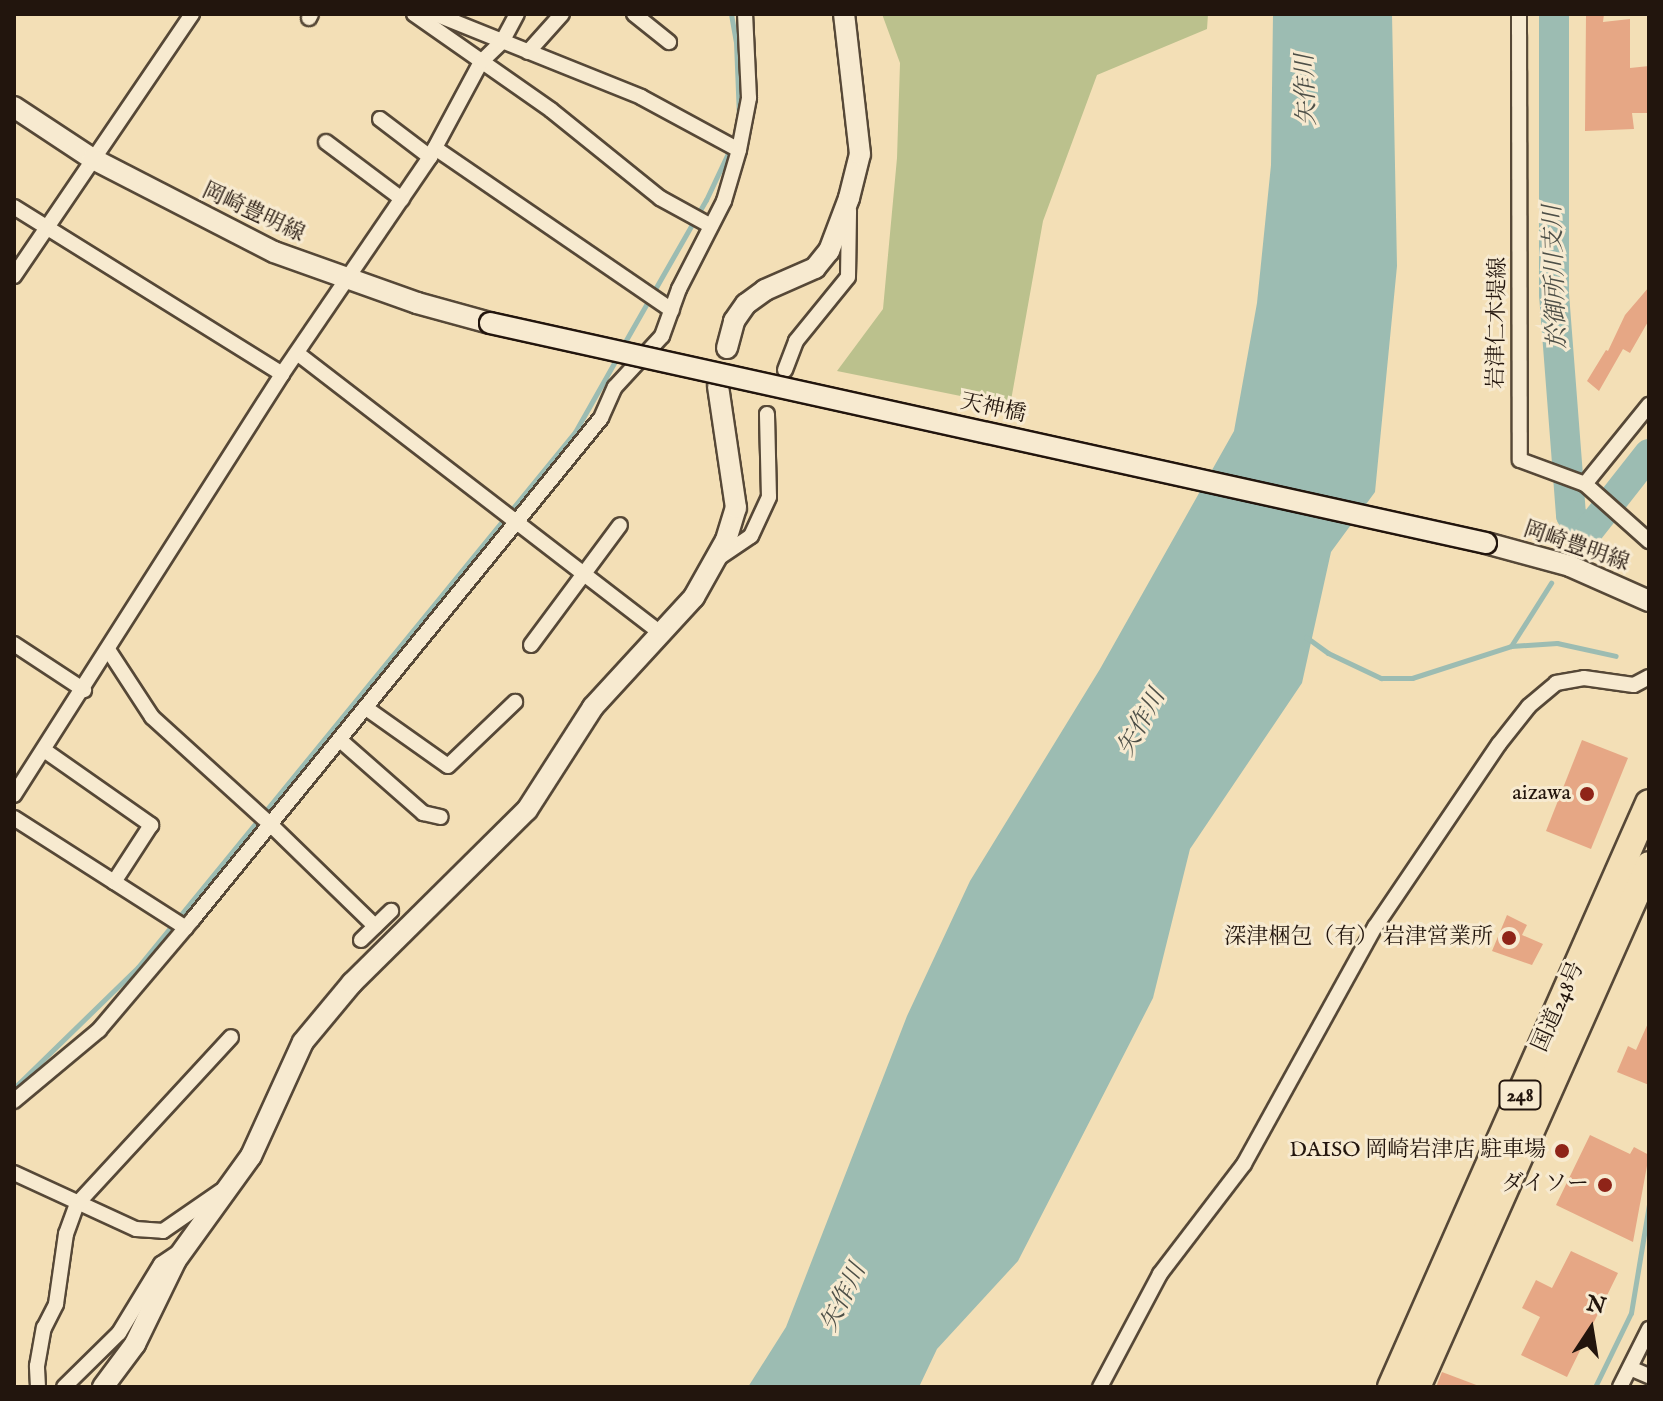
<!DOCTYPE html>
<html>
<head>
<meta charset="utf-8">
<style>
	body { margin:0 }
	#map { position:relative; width:1663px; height:1401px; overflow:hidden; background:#f3dfb6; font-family:"IM FELL English","Noto Serif JP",serif }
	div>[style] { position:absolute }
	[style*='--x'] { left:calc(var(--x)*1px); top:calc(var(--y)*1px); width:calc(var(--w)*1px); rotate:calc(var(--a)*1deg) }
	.green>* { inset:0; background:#bbc18d }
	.water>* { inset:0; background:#9cbcb2 }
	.stream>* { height:5px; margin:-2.5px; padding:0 2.5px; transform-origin:2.5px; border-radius:2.5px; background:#9cbcb2 }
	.river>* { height:30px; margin:-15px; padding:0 15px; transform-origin:15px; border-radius:15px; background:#9cbcb2 }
	.building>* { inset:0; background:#e6a785 }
	.roads { filter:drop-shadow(2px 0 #564837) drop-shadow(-2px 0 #564837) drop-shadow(0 2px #564837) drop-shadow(0 -2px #564837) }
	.street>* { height:14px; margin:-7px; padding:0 7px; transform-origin:7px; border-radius:7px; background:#f7ead0 }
	.secondary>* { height:20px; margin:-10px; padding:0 10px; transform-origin:10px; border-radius:10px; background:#f7ead0 }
	.highway>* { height:26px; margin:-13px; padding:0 13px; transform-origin:13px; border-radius:13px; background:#f3dfb6 }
	.bridges { filter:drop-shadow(2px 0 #22150d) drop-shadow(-2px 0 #22150d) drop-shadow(0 2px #22150d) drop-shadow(0 -2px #22150d) }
	.secondary-bridge>* { height:20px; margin:-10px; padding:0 10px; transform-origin:10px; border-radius:10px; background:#f7ead0 }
	.dots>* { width:22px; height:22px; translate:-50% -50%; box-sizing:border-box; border:4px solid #f7ead0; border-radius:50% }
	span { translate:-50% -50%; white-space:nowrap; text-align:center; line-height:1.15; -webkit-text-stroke:6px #f7ead0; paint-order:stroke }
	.shield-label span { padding:2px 6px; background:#f7ead0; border:2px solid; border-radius:6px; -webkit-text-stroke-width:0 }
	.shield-label { font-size:20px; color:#22150d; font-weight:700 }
	.street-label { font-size:22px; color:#22150d }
	.poi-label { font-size:22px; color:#22150d }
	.right { translate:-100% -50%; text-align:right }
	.water-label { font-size:24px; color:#4d4f47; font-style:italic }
	.frame { position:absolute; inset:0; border:16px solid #22150d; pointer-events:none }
	.north { position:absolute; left:1551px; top:1289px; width:80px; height:80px; -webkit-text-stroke:6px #f7ead0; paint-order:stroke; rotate:12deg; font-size:22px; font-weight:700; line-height:32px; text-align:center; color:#22150d }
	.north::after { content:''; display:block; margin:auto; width:28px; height:36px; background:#22150d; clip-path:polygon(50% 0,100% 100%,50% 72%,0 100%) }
</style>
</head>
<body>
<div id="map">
	<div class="green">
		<div style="clip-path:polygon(882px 14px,1208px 14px,1207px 29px,1097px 75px,1043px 221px,1010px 406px,837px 371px,883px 309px,897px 158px,900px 63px)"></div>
	</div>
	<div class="water">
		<div style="clip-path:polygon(1273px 14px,1392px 14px,1397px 266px,1375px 492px,1331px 552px,1302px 683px,1190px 849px,1153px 998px,1018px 1261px,937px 1349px,919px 1387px,748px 1387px,786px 1327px,907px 1016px,970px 881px,1100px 669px,1234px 431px,1257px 303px,1271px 165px)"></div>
	</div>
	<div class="stream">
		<div style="--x:731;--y:14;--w:28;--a:80"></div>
		<div style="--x:736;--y:42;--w:74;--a:87.7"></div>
		<div style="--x:622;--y:347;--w:169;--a:-60.3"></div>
		<div style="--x:706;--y:200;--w:56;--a:-64.8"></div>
		<div style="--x:1578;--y:542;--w:11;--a:-45"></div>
		<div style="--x:1306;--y:637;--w:27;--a:36"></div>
		<div style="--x:1328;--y:653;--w:59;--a:25.3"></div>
		<div style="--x:1381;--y:678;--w:31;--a:0"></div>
		<div style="--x:1412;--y:678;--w:104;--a:-17.9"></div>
		<div style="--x:1511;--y:646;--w:75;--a:-57.6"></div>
		<div style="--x:1511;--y:646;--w:46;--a:-3.7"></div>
		<div style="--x:1557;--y:643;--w:60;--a:12.4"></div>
		<div style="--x:14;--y:1088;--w:173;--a:-44.3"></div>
		<div style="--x:138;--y:967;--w:691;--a:-50.76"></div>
		<div style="--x:575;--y:432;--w:87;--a:-60.5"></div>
		<div style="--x:1595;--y:1387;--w:82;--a:-64.1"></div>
		<div style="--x:1631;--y:1313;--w:110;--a:-80.6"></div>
	</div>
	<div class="river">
		<div style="--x:1554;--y:14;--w:280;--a:90"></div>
		<div style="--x:1554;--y:294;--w:222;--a:85.6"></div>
		<div style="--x:1571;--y:515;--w:24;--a:52"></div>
		<div style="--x:1586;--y:534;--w:102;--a:-51.8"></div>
	</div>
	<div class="building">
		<div style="clip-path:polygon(1586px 14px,1604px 14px,1603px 22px,1630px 19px,1630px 68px,1649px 66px,1649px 113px,1632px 113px,1634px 129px,1585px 131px)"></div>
		<div style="clip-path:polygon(1649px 287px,1649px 320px,1630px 353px,1623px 349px,1599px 391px,1587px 381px,1606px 350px,1608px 351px,1625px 315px)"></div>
		<div style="clip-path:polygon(1582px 740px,1628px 758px,1591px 849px,1546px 831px)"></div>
		<div style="clip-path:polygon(1507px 915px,1527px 925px,1522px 935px,1543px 944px,1532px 965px,1492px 951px)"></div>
		<div style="clip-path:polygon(1649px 1021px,1649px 1085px,1617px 1072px,1628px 1046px,1636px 1050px)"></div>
		<div style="clip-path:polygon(1590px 1135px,1630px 1154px,1634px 1147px,1649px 1155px,1633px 1242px,1556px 1205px)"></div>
		<div style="clip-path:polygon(1571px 1251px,1618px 1273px,1567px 1377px,1521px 1355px,1540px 1317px,1522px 1308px,1536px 1280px,1552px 1288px)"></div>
		<div style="clip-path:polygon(1442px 1372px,1479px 1386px,1479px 1387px,1436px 1387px)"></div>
	</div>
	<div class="roads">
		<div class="street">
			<div style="--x:414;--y:14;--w:167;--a:35"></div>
			<div style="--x:551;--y:110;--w:140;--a:38.9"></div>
			<div style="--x:660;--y:198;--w:58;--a:28.8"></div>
			<div style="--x:435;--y:14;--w:222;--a:21.9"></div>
			<div style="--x:641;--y:97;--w:111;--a:28.4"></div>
			<div style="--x:634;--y:14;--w:45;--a:38.7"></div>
			<div style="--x:1519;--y:14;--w:446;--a:89.9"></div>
			<div style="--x:1520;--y:460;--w:69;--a:20.3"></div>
			<div style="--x:1585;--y:484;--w:86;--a:41.7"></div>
			<div style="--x:309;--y:18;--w:4;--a:-63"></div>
			<div style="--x:528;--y:52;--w:51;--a:-48.2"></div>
			<div style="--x:380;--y:119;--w:63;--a:37.2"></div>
			<div style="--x:326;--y:142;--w:95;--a:36.9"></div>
			<div style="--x:435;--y:148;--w:287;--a:34.4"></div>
			<div style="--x:14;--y:207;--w:316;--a:31.9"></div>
			<div style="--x:14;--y:276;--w:317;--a:-55.8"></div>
			<div style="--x:297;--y:353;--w:458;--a:37.6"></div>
			<div style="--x:785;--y:370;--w:31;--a:-69"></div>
			<div style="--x:796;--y:341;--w:82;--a:-50.9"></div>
			<div style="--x:848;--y:277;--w:66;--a:-89.1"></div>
			<div style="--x:1585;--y:484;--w:102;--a:-51"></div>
			<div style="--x:720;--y:557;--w:37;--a:-34"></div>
			<div style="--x:751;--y:536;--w:43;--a:-65.2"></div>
			<div style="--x:769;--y:497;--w:83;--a:-91.4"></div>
			<div style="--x:14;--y:644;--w:84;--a:33.3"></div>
			<div style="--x:531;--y:645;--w:149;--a:-53.4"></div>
			<div style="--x:109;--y:651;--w:79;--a:56.9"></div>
			<div style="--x:152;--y:717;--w:161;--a:42.2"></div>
			<div style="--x:271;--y:825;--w:145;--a:44.2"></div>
			<div style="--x:366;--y:708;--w:100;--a:35.3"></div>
			<div style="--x:448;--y:766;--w:93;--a:-43.7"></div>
			<div style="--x:340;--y:740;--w:111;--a:41.3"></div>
			<div style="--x:423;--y:813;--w:18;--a:13"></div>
			<div style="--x:44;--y:750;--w:131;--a:35"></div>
			<div style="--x:151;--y:825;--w:68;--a:123"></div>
			<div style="--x:14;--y:795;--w:499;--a:-57.5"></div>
			<div style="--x:282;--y:374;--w:263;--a:-55.7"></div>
			<div style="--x:430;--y:157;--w:108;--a:-61.8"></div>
			<div style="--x:481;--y:62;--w:29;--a:-44"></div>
			<div style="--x:502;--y:42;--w:32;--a:-62"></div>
			<div style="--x:14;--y:818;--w:204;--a:32.6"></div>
			<div style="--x:361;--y:940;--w:42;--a:-44"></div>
			<div style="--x:14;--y:1101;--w:111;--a:-39.9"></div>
			<div style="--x:99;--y:1030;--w:145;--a:-49.7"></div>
			<div style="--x:193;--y:919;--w:646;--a:-50.84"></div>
			<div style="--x:601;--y:418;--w:34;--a:-66"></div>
			<div style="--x:615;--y:387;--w:69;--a:-47.3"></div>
			<div style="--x:662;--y:336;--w:50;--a:-70.1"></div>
			<div style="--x:679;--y:289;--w:99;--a:-62.9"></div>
			<div style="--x:724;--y:201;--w:53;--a:-73.6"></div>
			<div style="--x:739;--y:150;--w:53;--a:-79.1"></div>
			<div style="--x:749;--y:98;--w:84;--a:-92.7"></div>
			<div style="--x:14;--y:1173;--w:134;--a:24.7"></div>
			<div style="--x:136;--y:1229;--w:27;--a:4"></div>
			<div style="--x:163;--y:1231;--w:70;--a:-34.6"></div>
			<div style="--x:1630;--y:1368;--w:21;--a:23"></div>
			<div style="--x:38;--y:1387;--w:21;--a:-93"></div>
			<div style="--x:37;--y:1366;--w:39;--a:-80"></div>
			<div style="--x:44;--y:1328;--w:27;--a:-63"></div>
			<div style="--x:56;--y:1304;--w:71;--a:-81.9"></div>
			<div style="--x:66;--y:1234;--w:32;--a:-70"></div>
			<div style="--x:77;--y:1204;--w:227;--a:-47.3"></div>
			<div style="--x:64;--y:1387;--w:77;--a:-44.5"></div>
			<div style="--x:119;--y:1333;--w:81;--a:-58.7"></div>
			<div style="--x:161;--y:1264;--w:22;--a:-34"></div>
			<div style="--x:1100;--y:1387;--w:128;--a:-62"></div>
			<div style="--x:1160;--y:1274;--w:138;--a:-52.6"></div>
			<div style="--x:1244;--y:1164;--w:271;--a:-61.1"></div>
			<div style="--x:1375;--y:927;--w:221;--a:-55.9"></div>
			<div style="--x:1499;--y:744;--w:48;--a:-51.7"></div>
			<div style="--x:1529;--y:706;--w:35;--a:-40"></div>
			<div style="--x:1556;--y:683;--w:28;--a:-10"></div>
			<div style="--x:1584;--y:678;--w:50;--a:8"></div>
			<div style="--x:1634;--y:685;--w:17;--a:-28"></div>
			<div style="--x:1620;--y:1387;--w:65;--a:-63.4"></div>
		</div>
		<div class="secondary">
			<div style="--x:14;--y:107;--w:95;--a:33.4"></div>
			<div style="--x:93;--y:159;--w:203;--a:27.2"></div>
			<div style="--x:274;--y:252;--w:152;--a:19.6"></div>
			<div style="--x:417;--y:303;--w:76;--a:15.3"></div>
			<div style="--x:727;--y:348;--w:28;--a:-75"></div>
			<div style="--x:734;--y:321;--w:21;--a:-55"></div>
			<div style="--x:746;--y:304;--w:24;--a:-36"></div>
			<div style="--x:765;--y:290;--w:55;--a:-23.7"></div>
			<div style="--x:815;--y:268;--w:22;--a:-51"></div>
			<div style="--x:829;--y:251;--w:57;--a:-69.3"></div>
			<div style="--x:849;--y:198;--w:45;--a:-76"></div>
			<div style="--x:860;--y:154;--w:141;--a:-96.5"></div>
			<div style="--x:1486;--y:543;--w:87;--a:15.3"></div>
			<div style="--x:1570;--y:566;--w:86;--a:23.9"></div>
			<div style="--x:103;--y:1387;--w:54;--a:-53.3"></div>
			<div style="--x:135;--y:1344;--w:93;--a:-64"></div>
			<div style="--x:176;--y:1260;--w:128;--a:-54.2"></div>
			<div style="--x:251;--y:1156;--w:125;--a:-65.5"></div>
			<div style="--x:303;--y:1042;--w:77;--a:-50.3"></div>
			<div style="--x:352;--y:983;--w:246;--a:-44.7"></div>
			<div style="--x:527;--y:810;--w:122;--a:-57.3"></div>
			<div style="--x:593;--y:707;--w:149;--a:-47.4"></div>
			<div style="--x:694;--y:597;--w:65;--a:-60.7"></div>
			<div style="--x:726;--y:540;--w:34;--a:-73"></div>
			<div style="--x:736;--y:508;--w:123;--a:-98.4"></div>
		</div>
		<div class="highway">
			<div style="--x:1391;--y:1387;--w:638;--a:-66.17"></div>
			<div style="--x:1417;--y:1387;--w:571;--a:-66.04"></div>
		</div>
	</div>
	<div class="bridges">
		<div class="secondary-bridge">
			<div style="--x:490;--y:323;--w:1020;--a:12.46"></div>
		</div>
	</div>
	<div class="dots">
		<div style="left:1587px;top:794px;background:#8f2418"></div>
		<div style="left:1509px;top:938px;background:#8f2418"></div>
		<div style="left:1562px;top:1151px;background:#8f2418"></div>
		<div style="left:1605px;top:1185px;background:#8f2418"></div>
	</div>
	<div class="shield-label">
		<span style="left:1520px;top:1095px">248</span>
	</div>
	<div class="street-label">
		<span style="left:253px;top:213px;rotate:25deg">岡崎豊明線</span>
		<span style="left:1498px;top:323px;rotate:-89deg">岩津仁木堤線</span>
		<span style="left:993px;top:409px;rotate:12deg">天神橋</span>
		<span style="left:1576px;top:547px;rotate:19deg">岡崎豊明線</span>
		<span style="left:1559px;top:1007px;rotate:-66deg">国道248号</span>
	</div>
	<div class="poi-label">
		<span class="right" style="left:1571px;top:794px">aizawa</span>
		<span class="right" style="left:1493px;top:938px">深津梱包（有） 岩津営業所</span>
		<span class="right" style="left:1546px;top:1151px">DAISO 岡崎岩津店 駐車場</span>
		<span class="right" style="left:1589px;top:1185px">ダイソー</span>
	</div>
	<div class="water-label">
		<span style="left:1307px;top:90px;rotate:-92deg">矢作川</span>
		<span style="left:1556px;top:277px;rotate:-92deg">於御所川支川</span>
		<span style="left:1142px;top:723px;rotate:-61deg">矢作川</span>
		<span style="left:844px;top:1298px;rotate:-64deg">矢作川</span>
	</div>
	<div class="frame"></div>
	<div class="north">N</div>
</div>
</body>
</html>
